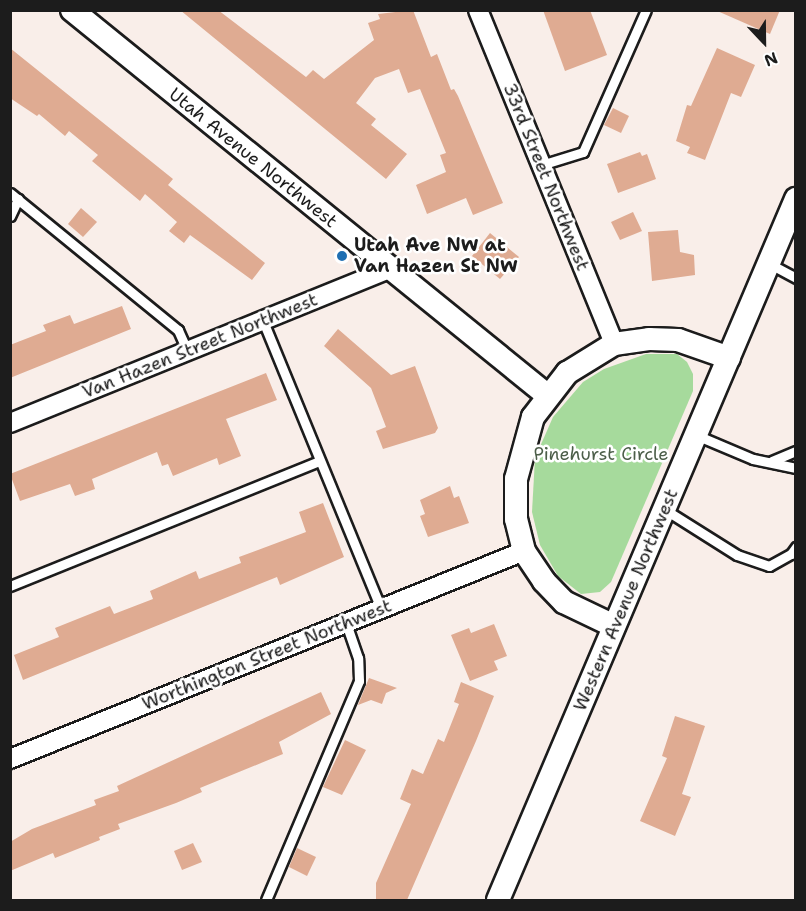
<!DOCTYPE html>
<html>
<head>
<meta charset="utf-8">
<style>
	body { margin:0 }
	#map { position:relative; width:806px; height:911px; overflow:hidden; background:#f9eee9; font-family:"Shantell Sans",sans-serif }
	div>[style] { position:absolute }
	[style*='--x'] { left:calc(var(--x)*1px); top:calc(var(--y)*1px); width:calc(var(--w)*1px); rotate:calc(var(--a)*1deg) }
	.green>* { inset:0; background:#a6da9c }
	.building>* { inset:0; background:#dfab92 }
	.roads { filter:drop-shadow(2px 0 #1c1c1c) drop-shadow(-2px 0 #1c1c1c) drop-shadow(0 2px #1c1c1c) drop-shadow(0 -2px #1c1c1c) }
	.service>* { height:9px; margin:-4.5px; padding:0 4.5px; transform-origin:4.5px; border-radius:4.5px; background:#fff }
	.minor>* { height:18px; margin:-9px; padding:0 9px; transform-origin:9px; border-radius:9px; background:#fff }
	.tertiary>* { height:22px; margin:-11px; padding:0 11px; transform-origin:11px; border-radius:11px; background:#fff }
	.dots>* { width:16px; height:16px; translate:-50% -50%; box-sizing:border-box; border:3px solid #fff; border-radius:50% }
	span { translate:-50% -50%; white-space:nowrap; text-align:center; line-height:1.15; -webkit-text-stroke:5px #fff; paint-order:stroke }
	.street-label { font-size:18px; color:#1c1c1c }
	.poi-label { font-size:18px; color:#1c1c1c; font-weight:700 }
	.left { translate:0 -50%; text-align:left }
	.park-label { font-size:18px; color:#4c5e49 }
	.frame { position:absolute; inset:0; border:12px solid #1c1c1c; pointer-events:none }
	.north { position:absolute; left:734px; top:12px; width:60px; height:60px; -webkit-text-stroke:4px #fff; paint-order:stroke; rotate:158deg; font-size:16px; font-weight:700; line-height:24px; text-align:center; color:#1c1c1c }
	.north::after { content:''; display:block; margin:auto; width:21px; height:27px; background:#1c1c1c; clip-path:polygon(50% 0,100% 100%,50% 72%,0 100%) }
</style>
</head>
<body>
<div id="map">
	<div class="green">
		<div style="clip-path:polygon(646px 354px,677px 354px,687px 362px,693px 374px,693px 391px,611px 582px,600px 592px,581px 594px,558px 576px,540px 545px,532px 512px,535px 458px,553px 417px,583px 382px,604px 369px)"></div>
	</div>
	<div class="building">
		<div style="clip-path:polygon(180px 10px,218px 10px,306px 77px,313px 70px,324px 79px,374px 40px,368px 23px,380px 19px,378px 14px,413px 10px,431px 57px,437px 54px,451px 90px,454px 89px,458px 96px,503px 203px,473px 215px,466px 198px,427px 214px,416px 185px,446px 172px,440px 155px,446px 153px,420px 89px,408px 93px,399px 69px,375px 78px,356px 103px,376px 119px,371px 125px,407px 154px,386px 179px)"></div>
		<div style="clip-path:polygon(543px 10px,590px 10px,607px 55px,565px 71px)"></div>
		<div style="clip-path:polygon(715px 10px,780px 10px,770px 34px)"></div>
		<div style="clip-path:polygon(10px 48px,173px 179px,168px 185px,265px 263px,252px 280px,190px 235px,184px 243px,169px 231px,177px 222px,145px 194px,140px 201px,92px 161px,98px 155px,69px 131px,65px 136px,39px 114px,37px 116px,10px 98px)"></div>
		<div style="clip-path:polygon(717px 48px,755px 65px,741px 97px,731px 93px,705px 160px,687px 153px,690px 147px,676px 141px,687px 105px,691px 106px)"></div>
		<div style="clip-path:polygon(613px 108px,629px 116px,621px 133px,604px 125px)"></div>
		<div style="clip-path:polygon(640px 152px,642px 156px,647px 154px,656px 179px,618px 193px,607px 164px)"></div>
		<div style="clip-path:polygon(81px 208px,97px 222px,83px 237px,68px 224px)"></div>
		<div style="clip-path:polygon(633px 212px,642px 231px,620px 240px,611px 222px)"></div>
		<div style="clip-path:polygon(678px 230px,680px 252px,694px 255px,695px 275px,652px 281px,648px 232px)"></div>
		<div style="clip-path:polygon(490px 233px,519px 257px,500px 279px,472px 256px)"></div>
		<div style="clip-path:polygon(122px 306px,131px 329px,10px 378px,10px 345px,46px 331px,43px 325px,70px 315px,74px 324px)"></div>
		<div style="clip-path:polygon(338px 329px,391px 375px,415px 366px,438px 428px,435px 433px,383px 449px,376px 431px,386px 427px,371px 388px,324px 346px)"></div>
		<div style="clip-path:polygon(266px 373px,277px 400px,226px 419px,241px 456px,219px 465px,217px 458px,173px 476px,168px 464px,162px 466px,157px 452px,92px 479px,95px 489px,75px 496px,70px 484px,20px 501px,10px 474px)"></div>
		<div style="clip-path:polygon(450px 486px,454px 498px,459px 496px,469px 523px,428px 537px,420px 516px,425px 514px,420px 500px)"></div>
		<div style="clip-path:polygon(323px 503px,344px 557px,280px 585px,277px 577px,23px 680px,14px 655px,59px 637px,55px 628px,110px 606px,114px 614px,153px 599px,150px 591px,196px 571px,199px 579px,241px 563px,239px 557px,306px 532px,299px 512px)"></div>
		<div style="clip-path:polygon(494px 624px,507px 656px,494px 661px,498px 670px,470px 681px,451px 635px,469px 628px,471px 633px)"></div>
		<div style="clip-path:polygon(369px 678px,397px 688px,386px 693px,382px 704px,371px 700px,358px 705px)"></div>
		<div style="clip-path:polygon(461px 682px,494px 696px,476px 741px,407px 900px,376px 900px,376px 883px,411px 804px,400px 799px,412px 769px,423px 774px,438px 739px,444px 742px,459px 704px,454px 702px)"></div>
		<div style="clip-path:polygon(321px 692px,331px 714px,279px 742px,283px 754px,200px 788px,202px 792px,176px 803px,118px 824px,120px 829px,99px 837px,100px 840px,55px 858px,53px 853px,10px 871px,10px 842px,32px 829px,96px 805px,94px 800px,119px 791px,117px 786px)"></div>
		<div style="clip-path:polygon(675px 716px,705px 726px,682px 794px,691px 797px,675px 836px,640px 821px,667px 758px,662px 756px)"></div>
		<div style="clip-path:polygon(345px 740px,366px 750px,342px 795px,323px 787px)"></div>
		<div style="clip-path:polygon(193px 843px,202px 862px,182px 870px,174px 851px)"></div>
		<div style="clip-path:polygon(297px 848px,316px 857px,307px 876px,289px 867px)"></div>
	</div>
	<div class="roads">
		<div class="service">
			<div style="--x:541;--y:165;--w:44;--a:-17.2"></div>
			<div style="--x:583;--y:152;--w:155;--a:-66.1"></div>
			<div style="--x:10;--y:193;--w:217;--a:39.2"></div>
			<div style="--x:178;--y:330;--w:24;--a:66"></div>
			<div style="--x:10;--y:216;--w:19;--a:-65"></div>
			<div style="--x:770;--y:264;--w:30;--a:28"></div>
			<div style="--x:263;--y:321;--w:311;--a:67.7"></div>
			<div style="--x:696;--y:435;--w:62;--a:22.8"></div>
			<div style="--x:753;--y:459;--w:44;--a:11.8"></div>
			<div style="--x:772;--y:461;--w:26;--a:-23"></div>
			<div style="--x:664;--y:509;--w:86;--a:32.2"></div>
			<div style="--x:737;--y:555;--w:34;--a:19"></div>
			<div style="--x:769;--y:566;--w:25;--a:-29"></div>
			<div style="--x:791;--y:554;--w:9;--a:-54"></div>
			<div style="--x:10;--y:586;--w:334;--a:-22"></div>
			<div style="--x:266;--y:900;--w:238;--a:-67"></div>
			<div style="--x:359;--y:681;--w:23;--a:-92"></div>
			<div style="--x:358;--y:658;--w:37;--a:-109"></div>
		</div>
		<div class="minor">
			<div style="--x:478;--y:10;--w:361;--a:67.8"></div>
			<div style="--x:10;--y:423;--w:410;--a:-22.1"></div>
			<div style="--x:10;--y:759;--w:554;--a:-22.03"></div>
		</div>
		<div class="tertiary">
			<div style="--x:72;--y:10;--w:611;--a:39.03"></div>
			<div style="--x:614;--y:626;--w:55;--a:-154.4"></div>
			<div style="--x:564;--y:602;--w:29;--a:-134"></div>
			<div style="--x:544;--y:581;--w:36;--a:-124"></div>
			<div style="--x:524;--y:551;--w:33;--a:-104"></div>
			<div style="--x:516;--y:519;--w:40;--a:-90"></div>
			<div style="--x:516;--y:479;--w:64;--a:-74.7"></div>
			<div style="--x:533;--y:417;--w:56;--a:-52.3"></div>
			<div style="--x:567;--y:373;--w:55;--a:-31.7"></div>
			<div style="--x:614;--y:344;--w:35;--a:-8"></div>
			<div style="--x:649;--y:339;--w:29;--a:2"></div>
			<div style="--x:678;--y:340;--w:54;--a:19.4"></div>
			<div style="--x:498;--y:900;--w:762;--a:-66.97"></div>
		</div>
	</div>
	<div class="dots">
		<div style="left:342px;top:256px;background:#1f6fb2"></div>
	</div>
	<div class="street-label">
		<span style="left:253px;top:158px;rotate:39deg">Utah Avenue Northwest</span>
		<span style="left:546px;top:177px;rotate:68deg">33rd Street Northwest</span>
		<span style="left:200px;top:346px;rotate:-22deg">Van Hazen Street Northwest</span>
		<span style="left:626px;top:600px;rotate:-67deg">Western Avenue Northwest</span>
		<span style="left:267px;top:655px;rotate:-22deg">Worthington Street Northwest</span>
	</div>
	<div class="poi-label">
		<span class="left" style="left:354px;top:256px">Utah Ave NW at<br>Van Hazen St NW</span>
	</div>
	<div class="park-label">
		<span style="left:601px;top:454px">Pinehurst Circle</span>
	</div>
	<div class="frame"></div>
	<div class="north">N</div>
</div>
</body>
</html>
